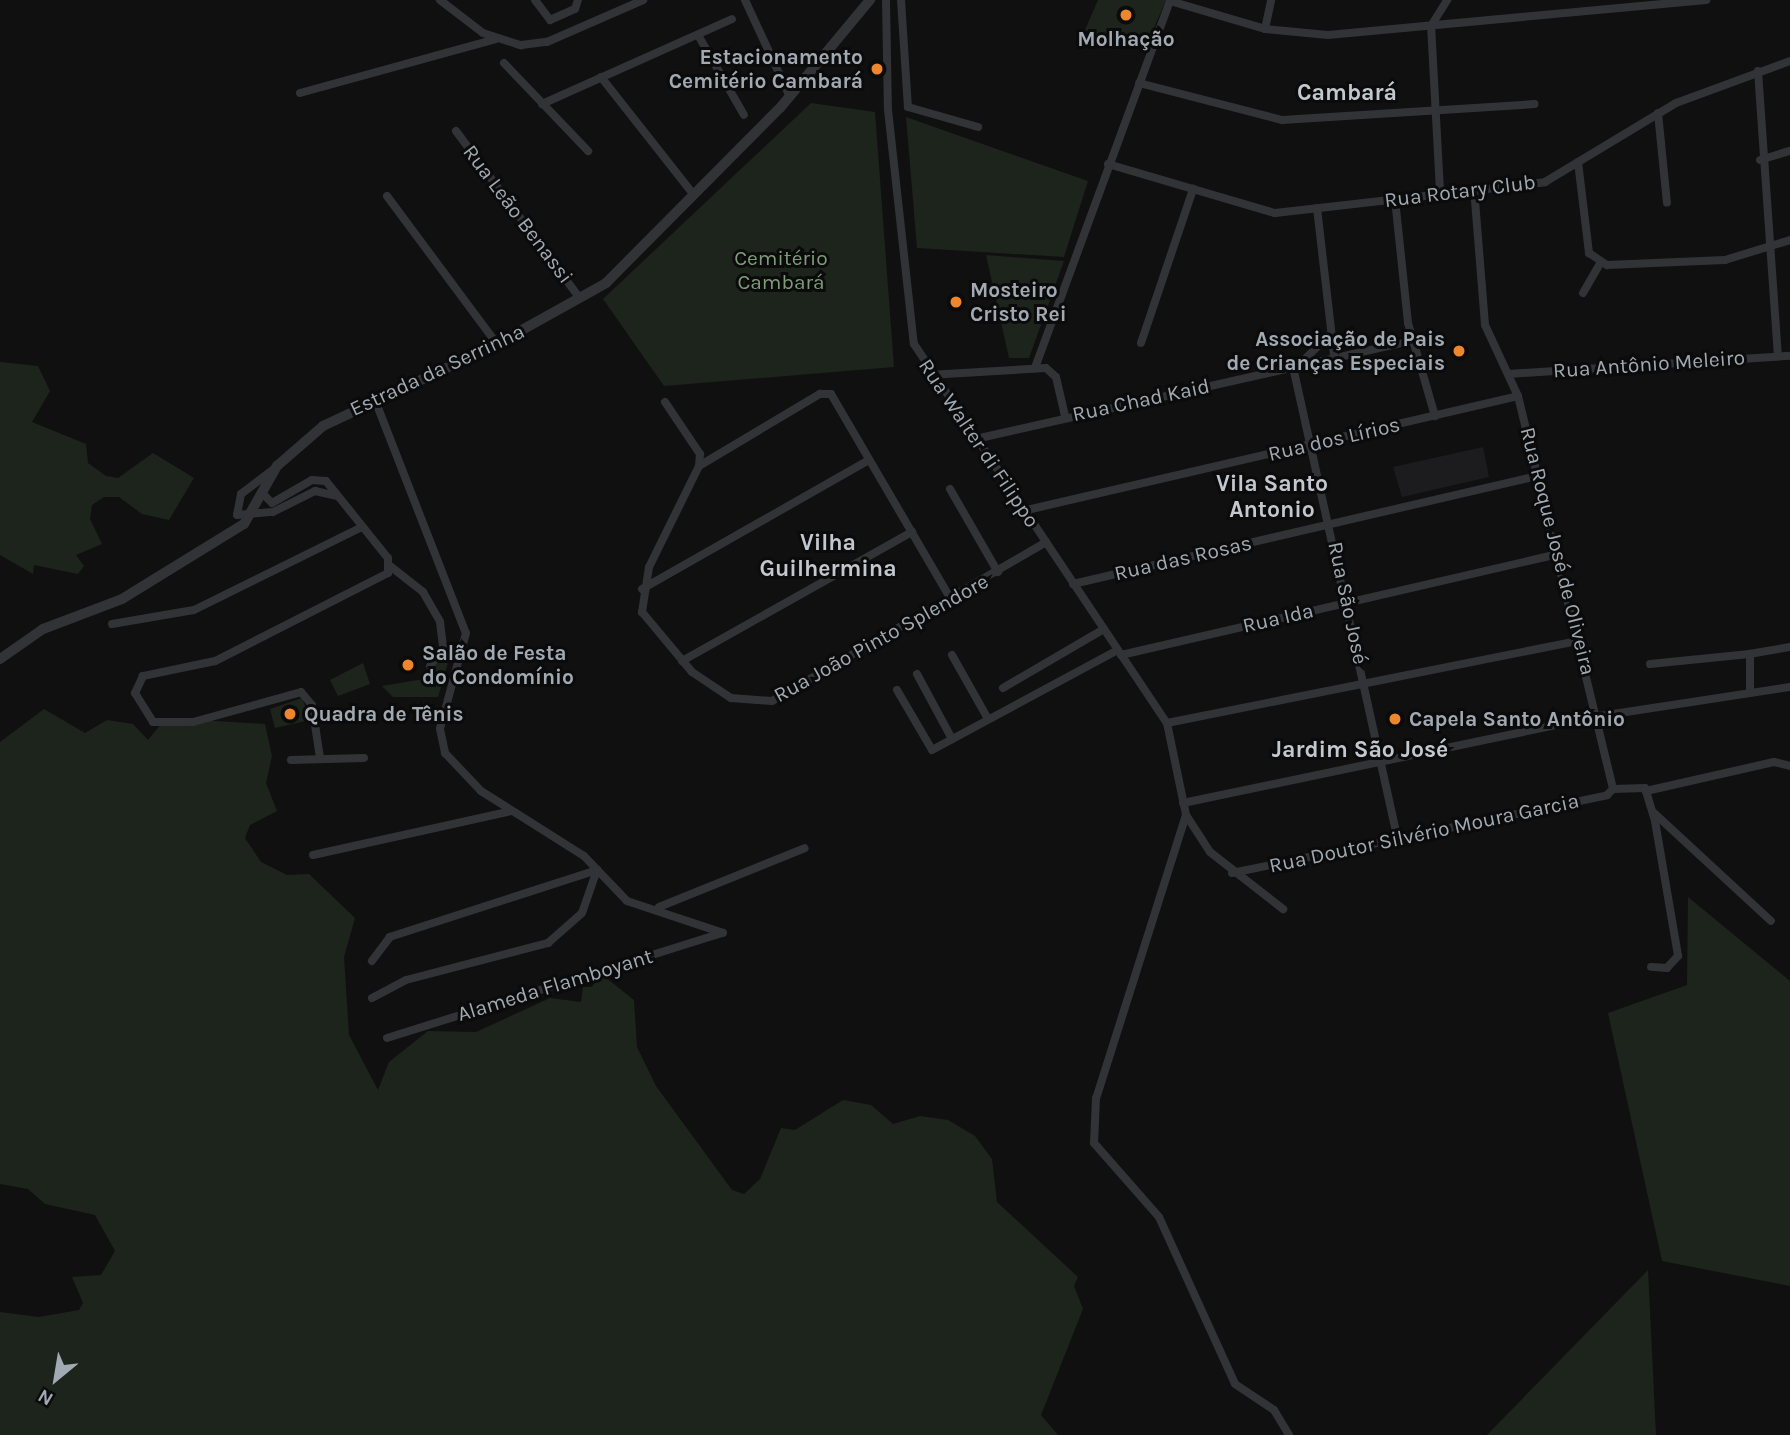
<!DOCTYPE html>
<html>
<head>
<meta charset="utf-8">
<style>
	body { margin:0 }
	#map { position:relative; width:1790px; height:1435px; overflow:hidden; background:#101011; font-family:Karla,sans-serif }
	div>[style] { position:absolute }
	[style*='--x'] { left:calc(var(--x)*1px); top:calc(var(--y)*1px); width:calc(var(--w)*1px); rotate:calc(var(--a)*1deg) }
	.built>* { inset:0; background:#1c1c1e }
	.green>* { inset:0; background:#1d241c }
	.minor>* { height:8px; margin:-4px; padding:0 4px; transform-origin:4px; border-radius:4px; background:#313336 }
	.tertiary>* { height:10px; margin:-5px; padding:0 5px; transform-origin:5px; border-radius:5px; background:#313336 }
	.dots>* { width:19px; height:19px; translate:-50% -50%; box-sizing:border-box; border:4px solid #0b0b0c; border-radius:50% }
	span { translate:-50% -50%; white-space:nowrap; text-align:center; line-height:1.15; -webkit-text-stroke:6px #0b0b0c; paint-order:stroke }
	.poi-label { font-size:21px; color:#a1aab2; font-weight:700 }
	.right { translate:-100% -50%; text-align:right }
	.left { translate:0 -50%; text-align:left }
	.street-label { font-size:21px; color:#a1aab2 }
	.park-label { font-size:21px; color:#7d9d78 }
	.neighbourhood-label { font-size:23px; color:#c2c8ce; font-weight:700 }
	.north { position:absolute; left:21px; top:1344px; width:70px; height:70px; -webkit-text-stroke:5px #0b0b0c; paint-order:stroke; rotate:210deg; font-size:19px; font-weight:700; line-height:28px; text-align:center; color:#a1aab2 }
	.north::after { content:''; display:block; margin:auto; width:24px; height:32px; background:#a1aab2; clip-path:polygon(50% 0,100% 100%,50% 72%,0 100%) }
</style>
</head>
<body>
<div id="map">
	<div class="built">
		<div style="clip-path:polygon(1483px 447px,1489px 477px,1402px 497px,1393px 467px)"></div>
	</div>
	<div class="green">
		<div style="clip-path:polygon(1098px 0,1166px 0,1145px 49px,1085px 30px)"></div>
		<div style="clip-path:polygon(811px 103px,875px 112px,894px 367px,664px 386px,603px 299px)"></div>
		<div style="clip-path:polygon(906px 117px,1088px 181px,1064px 257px,917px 248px)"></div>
		<div style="clip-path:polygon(986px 255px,1064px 261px,1029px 358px,1009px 358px)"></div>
		<div style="clip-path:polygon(0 362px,38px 366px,50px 391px,32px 422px,86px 444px,88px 463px,106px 476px,118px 478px,153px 453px,194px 478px,169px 520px,142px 514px,119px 497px,104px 497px,92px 505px,90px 519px,102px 544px,76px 555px,84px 566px,78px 574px,34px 565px,33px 574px,0 555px)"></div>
		<div style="clip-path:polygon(441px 654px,449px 659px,438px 697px,393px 697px,382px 686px,424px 679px)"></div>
		<div style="clip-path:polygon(363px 663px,370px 684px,338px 696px,330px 680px)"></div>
		<div style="clip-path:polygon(302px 698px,310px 720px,275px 728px,270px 709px)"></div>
		<div style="clip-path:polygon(44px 709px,85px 733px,107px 720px,133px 724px,148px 740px,166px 718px,265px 724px,272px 756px,266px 783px,277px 811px,250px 825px,245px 838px,261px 862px,287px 875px,309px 874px,355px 918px,344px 957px,349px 1035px,378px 1090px,389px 1062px,428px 1031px,476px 1032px,550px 998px,581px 1002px,583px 987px,592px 987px,600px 973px,634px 1000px,637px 1047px,656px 1086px,732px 1190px,744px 1194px,760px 1179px,781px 1128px,795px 1130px,843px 1100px,871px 1105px,893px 1124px,920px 1116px,948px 1120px,975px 1136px,992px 1159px,997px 1202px,1078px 1277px,1074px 1286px,1083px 1309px,1041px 1415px,1058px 1435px,0 1435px,0 1312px,39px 1317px,79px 1310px,83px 1303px,72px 1277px,101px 1275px,115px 1251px,95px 1215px,45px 1204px,28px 1189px,0 1184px,0 742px)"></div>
		<div style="clip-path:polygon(1688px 897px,1790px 981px,1790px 1286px,1662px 1261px,1608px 1013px,1687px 985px)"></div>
		<div style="clip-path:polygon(1648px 1270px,1656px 1435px,1487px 1435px)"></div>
	</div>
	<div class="minor">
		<div style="--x:440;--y:0;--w:54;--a:37.5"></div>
		<div style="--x:483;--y:33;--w:40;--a:18"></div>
		<div style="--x:521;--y:45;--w:26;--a:-7"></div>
		<div style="--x:547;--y:42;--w:105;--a:-23.6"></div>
		<div style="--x:535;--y:0;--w:25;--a:53"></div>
		<div style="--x:550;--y:20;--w:27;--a:-24"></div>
		<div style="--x:575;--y:9;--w:9;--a:-72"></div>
		<div style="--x:745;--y:0;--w:107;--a:65.1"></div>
		<div style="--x:886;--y:0;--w:110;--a:89"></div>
		<div style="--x:888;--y:110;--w:235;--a:83.7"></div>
		<div style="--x:914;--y:344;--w:456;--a:56.3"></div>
		<div style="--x:1167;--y:723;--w:94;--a:78.3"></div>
		<div style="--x:1186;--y:815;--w:44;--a:57"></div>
		<div style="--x:1210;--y:852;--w:93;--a:38"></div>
		<div style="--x:901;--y:0;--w:107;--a:86.3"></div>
		<div style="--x:908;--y:107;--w:73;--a:15.9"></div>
		<div style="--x:1170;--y:1;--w:99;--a:16.4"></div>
		<div style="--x:1265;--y:29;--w:63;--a:5.4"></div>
		<div style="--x:1328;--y:35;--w:380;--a:-5.3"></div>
		<div style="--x:1265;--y:29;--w:30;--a:-78"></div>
		<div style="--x:698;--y:35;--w:92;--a:60.1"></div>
		<div style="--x:504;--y:63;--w:122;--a:46.3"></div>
		<div style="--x:1758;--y:71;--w:286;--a:86"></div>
		<div style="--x:601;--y:77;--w:149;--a:51.8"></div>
		<div style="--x:1139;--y:83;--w:148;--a:14.5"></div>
		<div style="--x:1282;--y:120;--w:253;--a:-3.6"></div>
		<div style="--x:300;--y:93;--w:203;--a:-15.4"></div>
		<div style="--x:542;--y:104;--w:208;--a:-24.1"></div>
		<div style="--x:1658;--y:113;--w:90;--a:84.3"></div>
		<div style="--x:456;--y:131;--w:207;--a:53.5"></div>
		<div style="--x:1760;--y:160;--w:31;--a:-17"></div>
		<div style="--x:1578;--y:162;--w:92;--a:83.1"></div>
		<div style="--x:1589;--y:253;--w:22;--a:34"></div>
		<div style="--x:1607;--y:265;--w:118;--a:-2.4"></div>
		<div style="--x:1725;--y:260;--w:68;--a:-17.1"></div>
		<div style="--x:1108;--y:164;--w:174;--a:16.4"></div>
		<div style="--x:1275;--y:213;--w:272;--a:-6.5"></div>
		<div style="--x:1545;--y:182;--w:153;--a:-31.1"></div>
		<div style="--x:1676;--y:103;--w:121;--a:-20.2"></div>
		<div style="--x:1474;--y:188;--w:137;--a:85.4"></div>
		<div style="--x:1485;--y:325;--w:78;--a:65.1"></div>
		<div style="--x:1518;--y:396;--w:404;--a:76.4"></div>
		<div style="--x:1440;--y:191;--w:165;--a:-93.1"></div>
		<div style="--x:1431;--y:26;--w:31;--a:-58"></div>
		<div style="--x:387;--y:196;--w:184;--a:53.4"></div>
		<div style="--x:1395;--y:199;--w:125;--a:84"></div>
		<div style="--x:1408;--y:323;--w:97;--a:73.8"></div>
		<div style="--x:1317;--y:208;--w:148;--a:83.4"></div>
		<div style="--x:1583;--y:293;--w:36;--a:-60"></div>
		<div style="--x:1141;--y:343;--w:163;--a:-71.3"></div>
		<div style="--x:1301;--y:363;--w:40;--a:-45"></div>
		<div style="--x:1036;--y:365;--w:389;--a:-69.8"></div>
		<div style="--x:1293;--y:367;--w:484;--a:77.5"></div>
		<div style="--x:1508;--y:374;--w:283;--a:-3.7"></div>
		<div style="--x:929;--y:375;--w:117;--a:-3.4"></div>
		<div style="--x:1046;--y:368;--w:13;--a:42"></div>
		<div style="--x:1056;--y:377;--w:40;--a:77"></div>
		<div style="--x:375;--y:400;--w:250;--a:68.7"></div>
		<div style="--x:466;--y:633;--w:99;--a:105.2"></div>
		<div style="--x:440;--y:729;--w:25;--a:78"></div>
		<div style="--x:445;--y:753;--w:52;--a:46.5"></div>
		<div style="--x:481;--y:791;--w:122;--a:32.3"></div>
		<div style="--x:584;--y:856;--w:62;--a:46.3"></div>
		<div style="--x:627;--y:901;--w:101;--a:18.4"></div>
		<div style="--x:665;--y:402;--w:63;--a:56.1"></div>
		<div style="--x:700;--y:454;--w:12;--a:95"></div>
		<div style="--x:699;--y:466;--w:113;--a:116.3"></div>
		<div style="--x:649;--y:567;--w:46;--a:98.8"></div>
		<div style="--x:642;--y:612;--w:78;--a:50.2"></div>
		<div style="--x:692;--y:672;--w:47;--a:33.7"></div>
		<div style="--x:731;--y:698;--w:41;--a:4.2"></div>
		<div style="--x:772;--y:701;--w:317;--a:-30.1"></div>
		<div style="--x:980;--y:438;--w:443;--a:-12.7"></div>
		<div style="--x:699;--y:466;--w:141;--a:-30.8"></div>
		<div style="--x:820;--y:394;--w:11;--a:0"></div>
		<div style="--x:831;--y:394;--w:240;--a:59.7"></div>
		<div style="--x:274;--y:469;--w:41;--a:142.9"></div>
		<div style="--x:241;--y:494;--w:21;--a:101"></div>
		<div style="--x:237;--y:515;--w:36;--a:-5"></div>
		<div style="--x:273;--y:512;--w:47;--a:-26.6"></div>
		<div style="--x:315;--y:491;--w:22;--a:13"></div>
		<div style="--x:950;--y:489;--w:96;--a:60"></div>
		<div style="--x:264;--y:495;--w:11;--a:45"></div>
		<div style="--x:272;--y:503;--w:46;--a:-29.9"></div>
		<div style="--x:312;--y:480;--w:14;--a:4"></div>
		<div style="--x:326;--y:481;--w:99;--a:51.2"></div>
		<div style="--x:388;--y:558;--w:15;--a:90"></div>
		<div style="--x:388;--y:573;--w:194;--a:153"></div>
		<div style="--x:215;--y:661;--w:74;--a:168.2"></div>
		<div style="--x:143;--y:676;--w:19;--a:115"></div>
		<div style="--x:135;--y:693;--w:34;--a:58"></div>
		<div style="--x:153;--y:722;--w:40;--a:0"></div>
		<div style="--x:193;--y:722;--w:112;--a:-15.5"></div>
		<div style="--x:301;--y:692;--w:17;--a:50"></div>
		<div style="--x:312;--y:705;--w:54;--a:81.4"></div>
		<div style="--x:1027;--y:510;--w:504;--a:-13.07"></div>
		<div style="--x:390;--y:566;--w:42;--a:38.2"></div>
		<div style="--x:423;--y:592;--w:34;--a:60"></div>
		<div style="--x:440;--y:622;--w:25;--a:83"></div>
		<div style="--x:443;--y:647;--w:23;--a:124"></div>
		<div style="--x:1073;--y:584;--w:477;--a:-13.1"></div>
		<div style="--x:642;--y:589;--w:261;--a:-29.6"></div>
		<div style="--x:112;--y:624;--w:83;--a:-9.7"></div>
		<div style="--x:194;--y:610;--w:185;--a:-26.3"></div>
		<div style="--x:1749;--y:654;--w:42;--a:-9.7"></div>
		<div style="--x:952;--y:655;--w:73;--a:60.6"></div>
		<div style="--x:1121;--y:655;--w:449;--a:-13"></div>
		<div style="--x:682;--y:661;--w:264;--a:-29.3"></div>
		<div style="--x:1650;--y:664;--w:100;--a:-5.7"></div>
		<div style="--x:1750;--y:654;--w:39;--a:90"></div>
		<div style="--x:917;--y:674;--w:74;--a:61.7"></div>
		<div style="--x:1003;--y:688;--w:117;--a:-30.3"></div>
		<div style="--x:897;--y:690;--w:69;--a:59.7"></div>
		<div style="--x:932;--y:750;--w:211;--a:-28.3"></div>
		<div style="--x:1167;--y:723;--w:422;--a:-11.3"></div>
		<div style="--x:291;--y:760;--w:73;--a:-1.6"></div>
		<div style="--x:1613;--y:789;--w:32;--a:-2"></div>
		<div style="--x:1645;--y:788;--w:34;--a:73"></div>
		<div style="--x:1655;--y:821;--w:137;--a:80.3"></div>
		<div style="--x:1678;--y:956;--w:16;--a:133"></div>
		<div style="--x:1667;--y:968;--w:16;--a:-176"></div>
		<div style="--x:1646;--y:791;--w:131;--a:-12.8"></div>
		<div style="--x:1774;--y:762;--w:16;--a:14"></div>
		<div style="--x:1183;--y:803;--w:426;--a:-11.8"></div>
		<div style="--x:1600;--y:716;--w:192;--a:-8.7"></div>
		<div style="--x:1654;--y:813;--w:159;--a:42.7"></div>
		<div style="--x:1186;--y:815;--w:297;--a:107.6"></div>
		<div style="--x:1096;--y:1098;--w:45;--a:92.5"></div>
		<div style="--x:1094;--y:1143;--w:98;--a:48.7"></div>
		<div style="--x:1159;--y:1217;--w:183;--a:65.5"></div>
		<div style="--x:1235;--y:1384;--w:47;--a:33.7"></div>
		<div style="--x:1274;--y:1410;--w:29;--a:59"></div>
		<div style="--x:313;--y:855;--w:203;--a:-12.5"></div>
		<div style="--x:1232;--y:873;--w:383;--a:-11.7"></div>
		<div style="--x:1607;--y:795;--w:8;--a:-45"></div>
		<div style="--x:659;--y:907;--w:157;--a:-22"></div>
		<div style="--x:372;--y:998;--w:38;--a:-28"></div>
		<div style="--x:406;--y:980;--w:147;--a:-14.6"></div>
		<div style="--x:548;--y:943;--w:45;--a:-41.4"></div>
		<div style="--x:582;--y:913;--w:46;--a:-70.8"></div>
		<div style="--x:597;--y:870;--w:218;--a:162.1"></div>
		<div style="--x:390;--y:937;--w:30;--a:127"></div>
		<div style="--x:387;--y:1038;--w:352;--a:-17.4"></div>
	</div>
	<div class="tertiary">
		<div style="--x:0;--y:659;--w:52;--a:-34.9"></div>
		<div style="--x:43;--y:629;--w:85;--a:-20.8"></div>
		<div style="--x:122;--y:599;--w:143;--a:-31.6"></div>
		<div style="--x:244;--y:524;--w:67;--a:-60.4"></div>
		<div style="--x:277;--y:466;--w:61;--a:-41"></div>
		<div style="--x:323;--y:426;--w:192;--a:-25.2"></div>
		<div style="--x:497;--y:344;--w:125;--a:-29.2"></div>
		<div style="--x:606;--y:283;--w:247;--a:-45.2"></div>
		<div style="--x:780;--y:108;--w:141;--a:-50.2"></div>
	</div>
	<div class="dots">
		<div style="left:1126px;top:15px;background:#ed862c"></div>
		<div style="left:877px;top:69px;background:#ed862c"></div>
		<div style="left:956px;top:302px;background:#ed862c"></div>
		<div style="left:1459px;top:351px;background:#ed862c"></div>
		<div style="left:408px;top:665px;background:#ed862c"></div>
		<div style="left:290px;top:714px;background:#ed862c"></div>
		<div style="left:1395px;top:719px;background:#ed862c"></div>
	</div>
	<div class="poi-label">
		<span style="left:1126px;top:39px">Molhação</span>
		<span class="right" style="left:863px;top:69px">Estacionamento<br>Cemitério Cambará</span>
		<span class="left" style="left:970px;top:302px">Mosteiro<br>Cristo Rei</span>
		<span class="right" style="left:1445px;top:351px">Associação de Pais<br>de Crianças Especiais</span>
		<span class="left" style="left:422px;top:665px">Salão de Festa<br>do Condomínio</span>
		<span class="left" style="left:304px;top:714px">Quadra de Tênis</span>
		<span class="left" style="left:1409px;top:719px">Capela Santo Antônio</span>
	</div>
	<div class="street-label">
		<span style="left:1460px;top:191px;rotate:-7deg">Rua Rotary Club</span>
		<span style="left:518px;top:214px;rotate:53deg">Rua Leão Benassi</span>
		<span style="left:1649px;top:364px;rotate:-4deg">Rua Antônio Meleiro</span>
		<span style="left:437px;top:370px;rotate:-25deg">Estrada da Serrinha</span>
		<span style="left:1141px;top:400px;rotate:-12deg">Rua Chad Kaid</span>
		<span style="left:1334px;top:439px;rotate:-13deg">Rua dos Lírios</span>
		<span style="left:979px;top:443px;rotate:56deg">Rua Walter di Filippo</span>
		<span style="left:1558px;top:551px;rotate:76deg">Rua Roque José de Oliveira</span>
		<span style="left:1183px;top:558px;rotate:-13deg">Rua das Rosas</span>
		<span style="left:1348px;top:603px;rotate:78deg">Rua São José</span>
		<span style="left:1278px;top:618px;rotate:-13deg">Rua Ida</span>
		<span style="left:881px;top:638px;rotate:-29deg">Rua João Pinto Splendore</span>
		<span style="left:1424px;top:833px;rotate:-12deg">Rua Doutor Silvério Moura Garcia</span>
		<span style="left:555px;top:985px;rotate:-17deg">Alameda Flamboyant</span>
	</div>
	<div class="park-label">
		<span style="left:781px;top:270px">Cemitério<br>Cambará</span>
	</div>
	<div class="neighbourhood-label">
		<span style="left:1347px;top:93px">Cambará</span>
		<span style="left:1272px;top:497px">Vila Santo<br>Antonio</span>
		<span style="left:828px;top:556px">Vilha<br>Guilhermina</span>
		<span style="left:1360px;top:750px">Jardim São José</span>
	</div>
	<div class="north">N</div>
</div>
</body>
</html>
